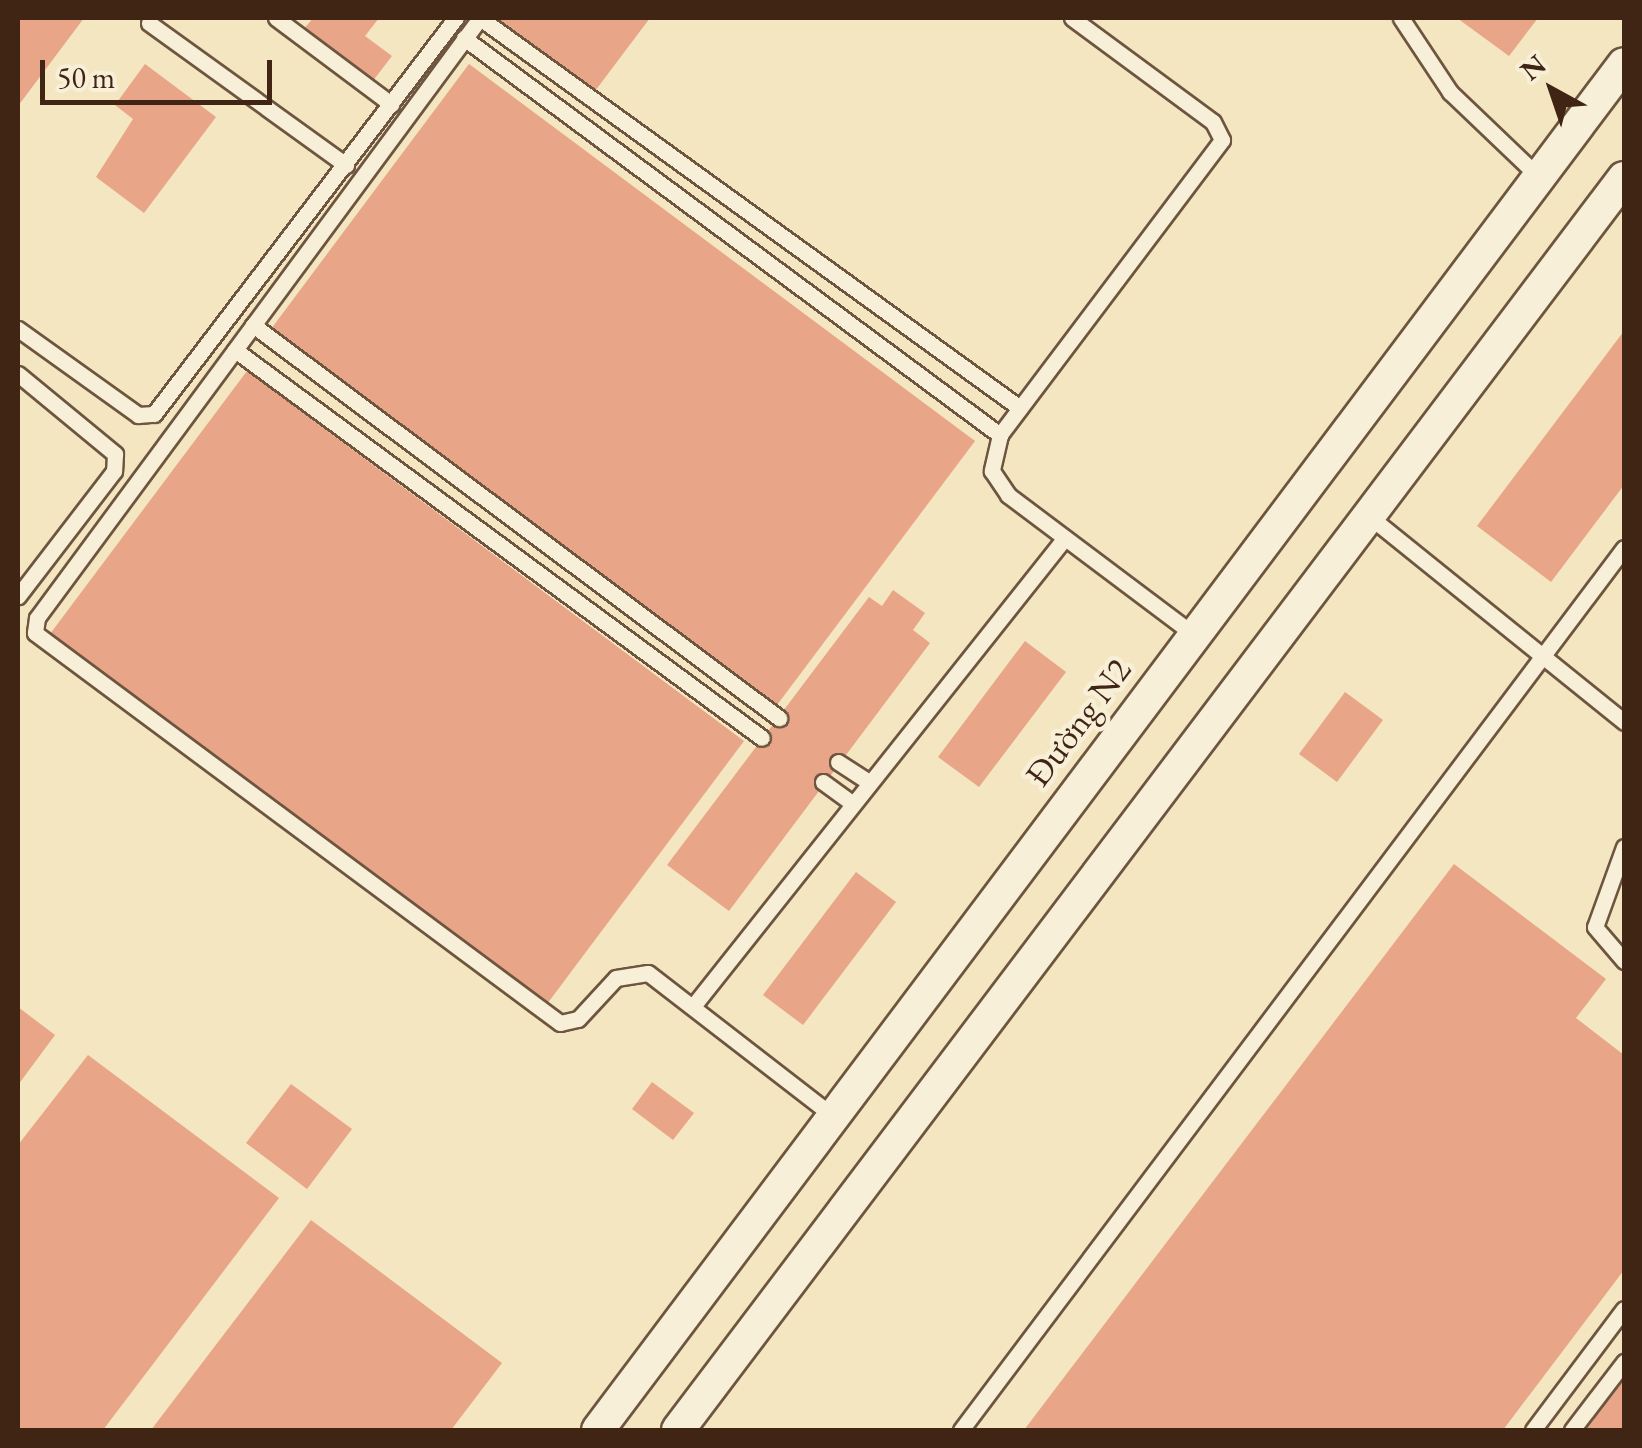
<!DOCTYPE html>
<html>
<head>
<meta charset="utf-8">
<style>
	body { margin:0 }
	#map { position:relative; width:1642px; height:1448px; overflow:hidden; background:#f3e6c1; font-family:"EB Garamond",serif }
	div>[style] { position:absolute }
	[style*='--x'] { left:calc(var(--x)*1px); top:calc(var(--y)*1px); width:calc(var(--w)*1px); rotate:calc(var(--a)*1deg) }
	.building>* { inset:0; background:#e8a587 }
	.roads { filter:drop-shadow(2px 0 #6e553f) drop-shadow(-2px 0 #6e553f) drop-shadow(0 2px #6e553f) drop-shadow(0 -2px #6e553f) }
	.service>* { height:15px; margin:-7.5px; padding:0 7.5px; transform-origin:7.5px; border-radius:7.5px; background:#f7efd7 }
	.minor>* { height:32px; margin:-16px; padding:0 16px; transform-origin:16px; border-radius:16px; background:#f7efd7 }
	span { translate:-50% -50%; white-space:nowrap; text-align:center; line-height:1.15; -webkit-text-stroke:9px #f7efd7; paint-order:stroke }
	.street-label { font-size:35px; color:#412514 }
	.frame { position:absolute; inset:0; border:20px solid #412514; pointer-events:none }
	.north { position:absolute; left:1502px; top:40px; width:100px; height:100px; -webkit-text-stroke:8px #f7efd7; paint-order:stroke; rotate:320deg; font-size:28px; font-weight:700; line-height:40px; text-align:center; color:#412514 }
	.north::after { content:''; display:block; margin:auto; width:35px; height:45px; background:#412514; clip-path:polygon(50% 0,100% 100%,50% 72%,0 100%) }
	.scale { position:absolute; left:40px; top:60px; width:232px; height:45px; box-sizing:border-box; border:5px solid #412514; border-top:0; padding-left:12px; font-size:30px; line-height:35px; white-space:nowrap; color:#412514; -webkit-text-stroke:8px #f7efd7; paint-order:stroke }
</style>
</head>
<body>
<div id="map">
	<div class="building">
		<div style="clip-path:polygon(18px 18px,84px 18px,18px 106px)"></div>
		<div style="clip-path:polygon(313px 18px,379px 18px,365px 36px,392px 56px,372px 82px,303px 30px)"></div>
		<div style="clip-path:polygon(493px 18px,650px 18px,592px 95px)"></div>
		<div style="clip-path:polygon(1457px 18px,1538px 18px,1509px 56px)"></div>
		<div style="clip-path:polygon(145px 64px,216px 117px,144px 213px,96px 177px,133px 119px,115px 105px)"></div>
		<div style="clip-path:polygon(469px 64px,975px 441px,777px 705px,271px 329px)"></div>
		<div style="clip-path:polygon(1624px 331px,1624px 485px,1551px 582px,1477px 526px)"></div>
		<div style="clip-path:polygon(247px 371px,744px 741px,547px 1004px,50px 634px)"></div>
		<div style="clip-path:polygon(893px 590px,925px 613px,913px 630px,930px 643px,729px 911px,667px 865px,869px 597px,882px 606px)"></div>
		<div style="clip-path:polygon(1025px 641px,1066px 672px,979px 787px,938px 757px)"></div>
		<div style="clip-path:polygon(1345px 692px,1383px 720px,1337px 782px,1299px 754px)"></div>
		<div style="clip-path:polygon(1454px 864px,1606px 979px,1576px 1018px,1624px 1055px,1624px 1270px,1503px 1430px,1024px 1430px)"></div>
		<div style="clip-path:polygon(856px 872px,896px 902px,803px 1025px,763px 995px)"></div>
		<div style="clip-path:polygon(18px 1007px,55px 1035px,18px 1085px)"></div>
		<div style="clip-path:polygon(88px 1055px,279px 1198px,103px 1430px,18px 1430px,18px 1145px)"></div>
		<div style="clip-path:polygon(652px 1082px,694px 1113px,673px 1140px,632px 1109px)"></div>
		<div style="clip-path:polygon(291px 1084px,352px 1129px,307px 1189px,246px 1143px)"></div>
		<div style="clip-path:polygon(311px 1220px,502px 1363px,451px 1430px,151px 1430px)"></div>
		<div style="clip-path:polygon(1613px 1374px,1624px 1383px,1624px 1430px,1570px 1430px)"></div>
	</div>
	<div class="roads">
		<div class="service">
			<div style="--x:276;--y:18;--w:144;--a:36.8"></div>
			<div style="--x:480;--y:18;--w:746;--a:126.44"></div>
			<div style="--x:37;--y:618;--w:15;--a:98"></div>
			<div style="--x:35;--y:633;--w:654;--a:36.61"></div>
			<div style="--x:560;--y:1023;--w:18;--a:-13"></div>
			<div style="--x:578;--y:1019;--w:56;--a:-47.2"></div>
			<div style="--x:616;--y:978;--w:32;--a:-9"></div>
			<div style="--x:648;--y:973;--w:232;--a:37.7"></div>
			<div style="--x:480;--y:18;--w:666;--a:35.84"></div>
			<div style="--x:1072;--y:18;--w:175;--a:36.4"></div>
			<div style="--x:1213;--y:122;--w:20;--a:63"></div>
			<div style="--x:1222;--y:140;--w:369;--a:127"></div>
			<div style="--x:1000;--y:435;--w:37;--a:103"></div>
			<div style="--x:992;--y:471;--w:29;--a:56"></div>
			<div style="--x:1008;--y:495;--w:231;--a:36.9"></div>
			<div style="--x:1401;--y:18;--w:89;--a:56.5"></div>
			<div style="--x:1450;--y:92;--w:124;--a:43.7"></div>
			<div style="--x:149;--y:23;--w:243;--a:35.8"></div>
			<div style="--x:464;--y:38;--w:667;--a:36.53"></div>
			<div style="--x:253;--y:325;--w:657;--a:36.77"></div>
			<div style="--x:18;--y:329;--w:148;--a:35.6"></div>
			<div style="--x:138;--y:415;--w:16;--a:-4"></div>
			<div style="--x:154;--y:414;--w:498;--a:-52.7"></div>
			<div style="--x:235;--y:350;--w:654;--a:36.36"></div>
			<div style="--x:18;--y:374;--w:126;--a:39.5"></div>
			<div style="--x:115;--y:454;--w:17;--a:93"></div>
			<div style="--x:114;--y:471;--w:158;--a:127.5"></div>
			<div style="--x:1369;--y:516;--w:328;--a:38.9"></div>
			<div style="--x:838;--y:762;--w:37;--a:33"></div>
			<div style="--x:823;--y:782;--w:37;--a:36"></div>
			<div style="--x:1624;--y:847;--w:85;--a:109.9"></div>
			<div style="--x:1595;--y:927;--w:45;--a:49.5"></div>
			<div style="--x:694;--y:1005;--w:595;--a:-51.55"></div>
			<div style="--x:961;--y:1430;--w:1103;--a:-53.07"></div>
			<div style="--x:1533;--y:1430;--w:151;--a:-53.1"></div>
			<div style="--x:1572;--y:1430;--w:86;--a:-52.6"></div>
		</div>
		<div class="minor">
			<div style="--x:598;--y:1430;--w:1708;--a:-53.09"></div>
			<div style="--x:678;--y:1430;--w:1569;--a:-52.93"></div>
		</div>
	</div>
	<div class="street-label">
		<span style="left:1078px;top:722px;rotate:-53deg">Đường N2</span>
	</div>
	<div class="frame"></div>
	<div class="north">N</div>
	<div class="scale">50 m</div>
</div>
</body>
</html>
